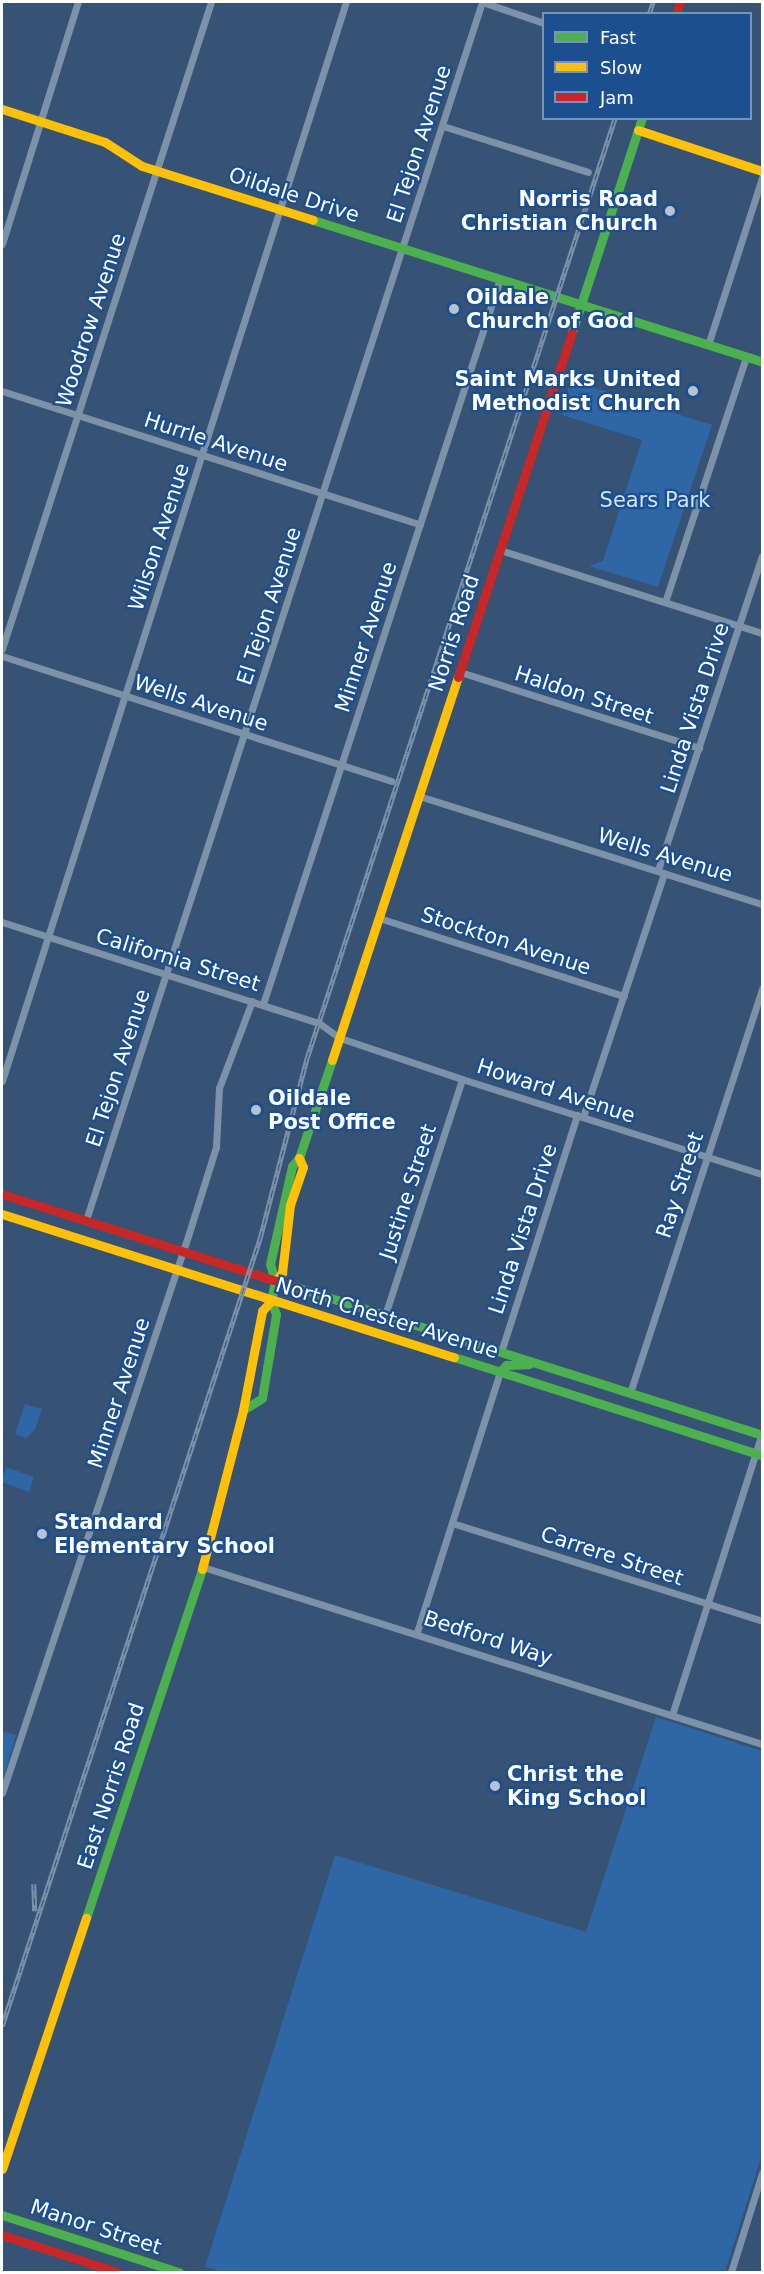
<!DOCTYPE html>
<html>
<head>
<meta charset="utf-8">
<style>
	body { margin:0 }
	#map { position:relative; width:764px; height:2274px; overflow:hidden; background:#365274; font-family:"DejaVu Sans",sans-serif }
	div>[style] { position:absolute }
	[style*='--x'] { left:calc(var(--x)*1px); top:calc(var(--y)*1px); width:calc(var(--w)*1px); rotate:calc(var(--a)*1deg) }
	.green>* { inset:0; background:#2f66a5 }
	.street>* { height:7px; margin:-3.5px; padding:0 3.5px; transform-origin:3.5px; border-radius:3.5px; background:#7d92a8 }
	.fast>* { height:9px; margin:-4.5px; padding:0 4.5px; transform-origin:4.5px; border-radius:4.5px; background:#4caf50 }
	.slow>* { height:9px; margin:-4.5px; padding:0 4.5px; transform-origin:4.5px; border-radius:4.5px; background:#ffc107 }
	.jam>* { height:9px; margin:-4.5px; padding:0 4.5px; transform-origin:4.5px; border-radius:4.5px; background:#c62828 }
	.rail>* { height:4.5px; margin-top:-2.25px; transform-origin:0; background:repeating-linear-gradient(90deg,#1b4f8f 0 7px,#7e92a7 0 14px); box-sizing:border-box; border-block:2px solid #7e92a7 }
	.dots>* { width:16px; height:16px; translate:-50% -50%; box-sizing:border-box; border:3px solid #1b4f8f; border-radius:50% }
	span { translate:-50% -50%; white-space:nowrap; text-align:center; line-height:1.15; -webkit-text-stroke:4.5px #1b4f8f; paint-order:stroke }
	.street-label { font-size:21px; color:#fff }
	.poi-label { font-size:21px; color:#fff; font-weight:700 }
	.right { translate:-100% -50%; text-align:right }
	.left { translate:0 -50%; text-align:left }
	.park-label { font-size:21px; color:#cfe3fa }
	.frame { position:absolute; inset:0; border:3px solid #fff; pointer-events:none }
	.legend { position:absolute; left:542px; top:12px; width:210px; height:108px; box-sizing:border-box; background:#1b4f8f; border:2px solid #7695bc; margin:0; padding:8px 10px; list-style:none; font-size:18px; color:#fff }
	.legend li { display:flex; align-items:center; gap:12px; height:30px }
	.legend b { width:30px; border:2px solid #7695bc }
</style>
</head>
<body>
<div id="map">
	<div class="green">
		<div style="clip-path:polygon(570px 380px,712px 425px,658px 587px,589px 566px,603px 561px,642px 440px,562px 415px)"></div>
		<div style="clip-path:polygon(25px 1404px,42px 1409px,35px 1430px,26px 1438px,15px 1434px)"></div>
		<div style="clip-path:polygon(6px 1467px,34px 1477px,29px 1492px,2px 1482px)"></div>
		<div style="clip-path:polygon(656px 1717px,762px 1751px,762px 2154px,725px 2272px,223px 2272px,205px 2267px,335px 1855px,586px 1932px)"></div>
		<div style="clip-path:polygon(2px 1731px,16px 1735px,2px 1784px)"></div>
	</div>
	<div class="street">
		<div style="--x:482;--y:2;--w:65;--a:18.7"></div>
		<div style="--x:443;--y:126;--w:152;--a:17.6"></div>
		<div style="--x:2;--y:244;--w:254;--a:-72.6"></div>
		<div style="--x:708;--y:345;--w:176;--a:-72.1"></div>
		<div style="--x:2;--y:391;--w:439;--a:17.7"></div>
		<div style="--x:500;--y:550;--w:275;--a:17.6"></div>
		<div style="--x:665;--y:602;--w:258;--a:-71.7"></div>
		<div style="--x:2;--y:649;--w:680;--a:-72.1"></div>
		<div style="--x:2;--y:656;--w:409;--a:17.8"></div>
		<div style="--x:460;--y:672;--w:251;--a:17.6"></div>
		<div style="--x:419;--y:796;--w:360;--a:17.5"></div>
		<div style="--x:658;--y:870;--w:331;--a:-71.7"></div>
		<div style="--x:379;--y:918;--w:257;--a:17.7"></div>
		<div style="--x:2;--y:922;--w:333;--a:17.7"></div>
		<div style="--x:319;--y:1023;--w:26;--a:36"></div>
		<div style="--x:340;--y:1038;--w:129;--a:18.6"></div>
		<div style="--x:462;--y:1079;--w:315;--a:17.6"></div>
		<div style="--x:263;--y:1004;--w:763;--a:-71.9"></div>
		<div style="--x:2;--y:1081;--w:1133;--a:-72.32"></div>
		<div style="--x:583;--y:1117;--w:257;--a:-71.6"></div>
		<div style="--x:86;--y:1220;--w:1281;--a:-71.99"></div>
		<div style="--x:385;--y:1315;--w:248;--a:-71.9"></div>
		<div style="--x:501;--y:1352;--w:249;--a:-72.2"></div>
		<div style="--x:630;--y:1393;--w:426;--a:-71.9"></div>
		<div style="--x:452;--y:1523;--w:325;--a:17.5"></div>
		<div style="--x:203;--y:1567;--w:586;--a:17.57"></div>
		<div style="--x:417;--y:1632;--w:273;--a:-72.3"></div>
		<div style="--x:672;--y:1715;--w:296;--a:-72.3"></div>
		<div style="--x:2;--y:1793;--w:590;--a:-71.53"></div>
		<div style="--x:189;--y:1233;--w:90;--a:-72.6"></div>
		<div style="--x:216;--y:1147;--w:59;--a:-87.1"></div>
		<div style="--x:219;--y:1088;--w:93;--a:-69.2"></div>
		<div style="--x:731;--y:2272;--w:104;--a:-72.6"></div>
	</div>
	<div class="fast">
		<div style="--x:313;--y:220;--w:471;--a:17.5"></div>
		<div style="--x:572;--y:332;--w:225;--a:-71.9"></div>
		<div style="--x:296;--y:1287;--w:489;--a:17.6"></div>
		<div style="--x:454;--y:1357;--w:323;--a:17.7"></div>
		<div style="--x:500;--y:1372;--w:9;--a:-49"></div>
		<div style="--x:506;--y:1365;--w:23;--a:-2"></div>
		<div style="--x:243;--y:1410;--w:22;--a:-32"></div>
		<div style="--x:262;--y:1398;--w:85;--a:-80.5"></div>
		<div style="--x:276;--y:1314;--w:14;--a:-111"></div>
		<div style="--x:271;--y:1301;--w:20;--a:-79"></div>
		<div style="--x:275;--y:1281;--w:18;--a:-106"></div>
		<div style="--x:270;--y:1264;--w:100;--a:-77.3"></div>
		<div style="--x:292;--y:1166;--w:11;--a:-49"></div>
		<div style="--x:299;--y:1158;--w:103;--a:-71.4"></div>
		<div style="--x:86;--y:1918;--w:368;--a:-71.6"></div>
		<div style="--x:2;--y:2215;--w:186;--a:17.9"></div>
	</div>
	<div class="slow">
		<div style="--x:2;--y:109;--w:108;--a:17.8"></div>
		<div style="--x:105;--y:142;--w:44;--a:33"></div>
		<div style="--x:142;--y:166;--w:179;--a:17.5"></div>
		<div style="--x:638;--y:130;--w:131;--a:18.3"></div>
		<div style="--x:332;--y:1060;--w:403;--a:-71.8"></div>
		<div style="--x:2;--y:1214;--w:474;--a:17.6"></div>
		<div style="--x:275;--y:1281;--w:11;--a:-49"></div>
		<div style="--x:282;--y:1273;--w:68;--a:-83.3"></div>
		<div style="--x:290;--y:1205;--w:40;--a:-71.1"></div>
		<div style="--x:303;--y:1167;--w:10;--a:-114"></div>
		<div style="--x:202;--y:1569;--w:164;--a:-75.5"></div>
		<div style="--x:243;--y:1410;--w:101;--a:-79.1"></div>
		<div style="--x:262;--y:1311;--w:13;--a:-48"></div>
		<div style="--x:2;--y:2169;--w:265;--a:-71.5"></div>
	</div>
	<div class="jam">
		<div style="--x:676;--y:14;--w:13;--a:-72"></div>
		<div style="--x:458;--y:677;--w:363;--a:-71.7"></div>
		<div style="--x:2;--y:1194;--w:308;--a:17.6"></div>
		<div style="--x:2;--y:2235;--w:121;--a:17.8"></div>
	</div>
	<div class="rail">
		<div style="--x:649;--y:14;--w:13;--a:-72"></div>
		<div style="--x:34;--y:1884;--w:27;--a:88"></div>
		<div style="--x:2;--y:2026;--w:829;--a:-71.87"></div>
		<div style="--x:260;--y:1238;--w:186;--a:-75.4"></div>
		<div style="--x:307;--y:1058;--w:989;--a:-71.86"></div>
	</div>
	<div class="dots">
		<div style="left:670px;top:211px;background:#b9c2ce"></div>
		<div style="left:454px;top:309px;background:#b9c2ce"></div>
		<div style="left:693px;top:391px;background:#b9c2ce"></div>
		<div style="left:256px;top:1110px;background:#b9c2ce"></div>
		<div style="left:42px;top:1534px;background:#b9c2ce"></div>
		<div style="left:495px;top:1786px;background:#b9c2ce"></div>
	</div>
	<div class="street-label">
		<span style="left:419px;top:144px;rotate:-72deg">El Tejon Avenue</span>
		<span style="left:294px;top:195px;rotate:18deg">Oildale Drive</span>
		<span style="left:91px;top:320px;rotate:-72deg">Woodrow Avenue</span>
		<span style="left:216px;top:442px;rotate:18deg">Hurrle Avenue</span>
		<span style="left:159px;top:537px;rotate:-72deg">Wilson Avenue</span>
		<span style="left:269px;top:606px;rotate:-72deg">El Tejon Avenue</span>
		<span style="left:454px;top:633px;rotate:-72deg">Norris Road</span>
		<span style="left:366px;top:637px;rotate:-72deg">Minner Avenue</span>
		<span style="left:584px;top:695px;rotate:18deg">Haldon Street</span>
		<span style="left:201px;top:703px;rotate:18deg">Wells Avenue</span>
		<span style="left:695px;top:708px;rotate:-72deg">Linda Vista Drive</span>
		<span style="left:665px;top:855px;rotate:17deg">Wells Avenue</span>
		<span style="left:506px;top:941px;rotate:18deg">Stockton Avenue</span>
		<span style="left:178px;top:960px;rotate:17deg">California Street</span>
		<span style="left:118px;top:1068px;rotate:-72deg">El Tejon Avenue</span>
		<span style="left:556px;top:1091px;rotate:18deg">Howard Avenue</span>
		<span style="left:680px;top:1185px;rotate:-72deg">Ray Street</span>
		<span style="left:408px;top:1192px;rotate:-72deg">Justine Street</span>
		<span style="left:523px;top:1229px;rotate:-72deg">Linda Vista Drive</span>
		<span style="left:387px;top:1318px;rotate:17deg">North Chester Avenue</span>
		<span style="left:119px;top:1393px;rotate:-72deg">Minner Avenue</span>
		<span style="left:612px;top:1556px;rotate:18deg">Carrere Street</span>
		<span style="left:488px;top:1638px;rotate:18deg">Bedford Way</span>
		<span style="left:111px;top:1786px;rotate:-72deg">East Norris Road</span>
		<span style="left:96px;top:2227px;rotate:18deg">Manor Street</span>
	</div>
	<div class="poi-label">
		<span class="right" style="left:658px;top:211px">Norris Road<br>Christian Church</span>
		<span class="left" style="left:466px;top:309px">Oildale<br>Church of God</span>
		<span class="right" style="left:681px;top:391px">Saint Marks United<br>Methodist Church</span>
		<span class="left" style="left:268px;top:1110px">Oildale<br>Post Office</span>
		<span class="left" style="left:54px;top:1534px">Standard<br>Elementary School</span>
		<span class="left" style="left:507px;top:1786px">Christ the<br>King School</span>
	</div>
	<div class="park-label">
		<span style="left:655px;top:500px">Sears Park</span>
	</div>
	<div class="frame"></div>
	<ul class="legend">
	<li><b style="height:8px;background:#4caf50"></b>Fast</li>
	<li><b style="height:8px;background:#ffc107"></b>Slow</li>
	<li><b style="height:8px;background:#c62828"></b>Jam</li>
	</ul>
</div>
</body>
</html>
